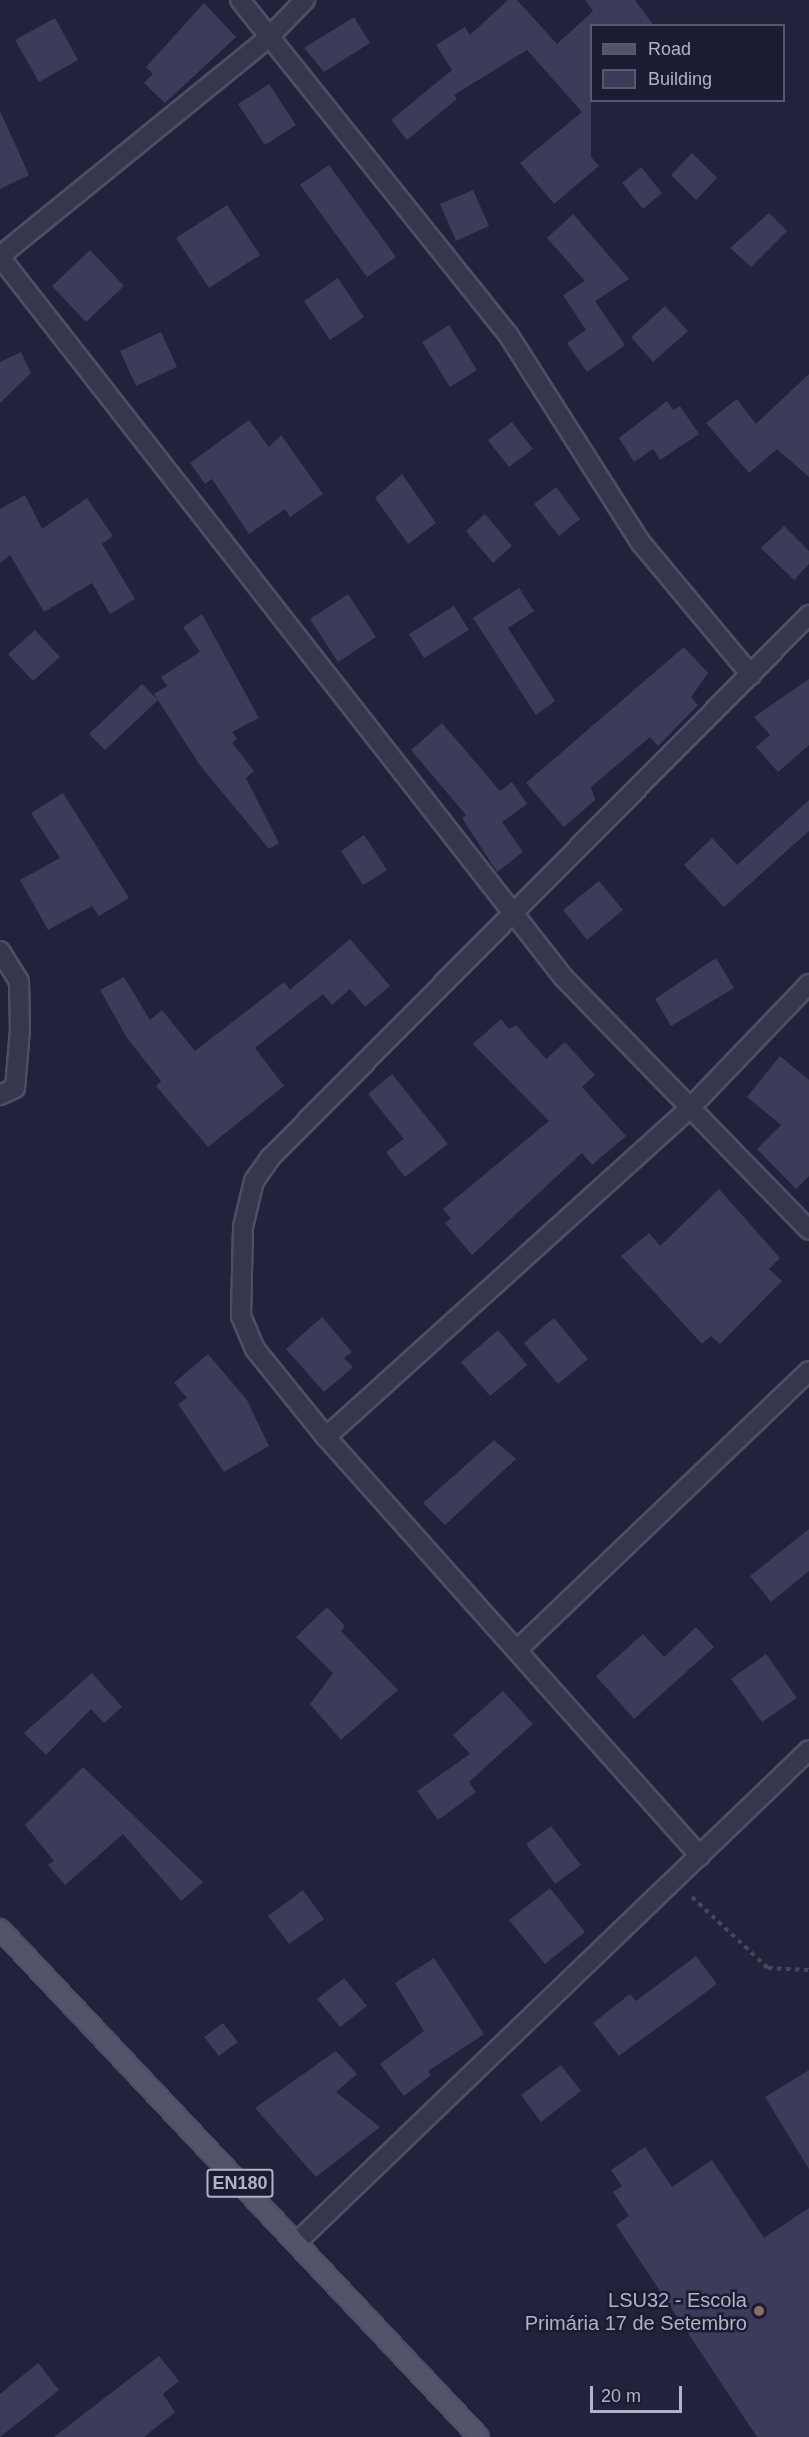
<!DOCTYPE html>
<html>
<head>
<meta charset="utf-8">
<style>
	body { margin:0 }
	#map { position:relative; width:809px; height:2437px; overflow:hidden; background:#22223c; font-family:Helvetica,sans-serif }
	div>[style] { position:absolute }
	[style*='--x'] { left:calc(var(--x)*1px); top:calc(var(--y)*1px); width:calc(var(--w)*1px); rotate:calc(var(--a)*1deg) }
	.building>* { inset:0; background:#3b3c5a }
	.path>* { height:4px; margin-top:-2px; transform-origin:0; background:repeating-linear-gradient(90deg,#3e4c57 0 4.5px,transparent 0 9px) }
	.roads { filter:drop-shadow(2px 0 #4e4e64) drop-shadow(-2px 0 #4e4e64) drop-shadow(0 2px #4e4e64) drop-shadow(0 -2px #4e4e64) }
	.minor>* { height:18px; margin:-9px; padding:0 9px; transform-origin:9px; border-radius:9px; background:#36364c }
	.major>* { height:18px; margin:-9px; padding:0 9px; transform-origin:9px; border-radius:9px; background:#53546c }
	.dots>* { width:16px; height:16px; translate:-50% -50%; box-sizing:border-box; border:3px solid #1b1b31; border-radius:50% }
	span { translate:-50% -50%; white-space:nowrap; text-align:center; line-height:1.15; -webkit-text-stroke:5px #1b1b31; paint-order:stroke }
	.shield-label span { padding:2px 4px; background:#1b1b31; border:2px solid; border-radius:4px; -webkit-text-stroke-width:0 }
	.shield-label { font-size:18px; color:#b1b1c8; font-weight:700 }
	.poi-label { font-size:20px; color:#b1b1c8 }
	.right { translate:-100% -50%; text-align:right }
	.legend { position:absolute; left:590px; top:24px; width:195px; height:78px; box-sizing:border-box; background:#1b1b31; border:2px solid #57576d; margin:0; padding:8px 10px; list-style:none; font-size:18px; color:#b1b1c8 }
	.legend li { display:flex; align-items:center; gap:12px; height:30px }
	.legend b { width:30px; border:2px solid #57576d }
	.scale { position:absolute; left:590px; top:2386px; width:92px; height:27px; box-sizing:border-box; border:3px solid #b1b1c8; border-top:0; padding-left:8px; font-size:18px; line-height:21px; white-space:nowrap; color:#b1b1c8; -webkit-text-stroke:4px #1b1b31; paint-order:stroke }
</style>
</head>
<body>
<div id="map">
	<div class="building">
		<div style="clip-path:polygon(508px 0,517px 0,557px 44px,593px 11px,585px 0,635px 0,654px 26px,591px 26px,591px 157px,599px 166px,554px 204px,520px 163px,582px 112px,527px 50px,454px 95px,457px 99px,407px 140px,391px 120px,452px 70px,436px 45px,465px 27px,470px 35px)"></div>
		<div style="clip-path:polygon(204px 3px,236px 37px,165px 103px,144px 83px,153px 74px,146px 67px)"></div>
		<div style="clip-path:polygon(354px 17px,370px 43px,324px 72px,304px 48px)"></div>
		<div style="clip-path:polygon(55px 18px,78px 60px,39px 82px,15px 40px)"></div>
		<div style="clip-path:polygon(269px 84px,296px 125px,265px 145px,238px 104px)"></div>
		<div style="clip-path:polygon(0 111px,29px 175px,0 189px)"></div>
		<div style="clip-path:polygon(692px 153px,717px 178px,696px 200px,671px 175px)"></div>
		<div style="clip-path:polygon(329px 165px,396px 257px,367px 277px,300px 185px)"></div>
		<div style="clip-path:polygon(641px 167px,662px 193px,643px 209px,622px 183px)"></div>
		<div style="clip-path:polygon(473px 190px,489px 226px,456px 241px,440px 204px)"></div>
		<div style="clip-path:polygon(227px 205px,260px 255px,209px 288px,176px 238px)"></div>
		<div style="clip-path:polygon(769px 213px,787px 231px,751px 267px,730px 248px)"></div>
		<div style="clip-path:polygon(573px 214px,629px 279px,595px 301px,625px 345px,587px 372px,567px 343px,586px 330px,563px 295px,585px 281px,547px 238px)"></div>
		<div style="clip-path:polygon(90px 250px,124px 286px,86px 322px,52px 286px)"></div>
		<div style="clip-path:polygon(338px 278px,364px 317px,330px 340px,304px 301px)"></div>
		<div style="clip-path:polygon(665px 306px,688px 331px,653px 362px,631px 337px)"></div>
		<div style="clip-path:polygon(449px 325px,477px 370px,450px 387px,422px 342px)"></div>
		<div style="clip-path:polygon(161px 332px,177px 367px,136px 386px,120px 351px)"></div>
		<div style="clip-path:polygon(21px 352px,31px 373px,0 403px,0 362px)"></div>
		<div style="clip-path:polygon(809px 374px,809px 477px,777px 449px,749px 473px,706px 423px,737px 399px,756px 424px)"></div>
		<div style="clip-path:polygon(667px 401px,673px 410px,680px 406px,699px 434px,660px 460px,653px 449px,634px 462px,619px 438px)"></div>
		<div style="clip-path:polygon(249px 420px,269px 447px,281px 435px,323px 494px,290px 517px,285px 509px,249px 534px,212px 479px,205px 484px,190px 463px)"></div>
		<div style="clip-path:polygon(512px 422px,533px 449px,509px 467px,488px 440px)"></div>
		<div style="clip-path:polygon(402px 474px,436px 523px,408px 544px,375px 498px)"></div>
		<div style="clip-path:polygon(556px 487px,580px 519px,559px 536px,534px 504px)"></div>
		<div style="clip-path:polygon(25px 495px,42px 529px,87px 498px,113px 536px,102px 544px,135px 599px,110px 614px,92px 583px,44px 612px,10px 555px,0 563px,0 509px)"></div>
		<div style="clip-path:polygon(485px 514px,512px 546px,493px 563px,466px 531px)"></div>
		<div style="clip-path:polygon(784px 526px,809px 551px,809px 564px,794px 580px,761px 548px)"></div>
		<div style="clip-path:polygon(519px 588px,534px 611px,508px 628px,555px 701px,536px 715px,473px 618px)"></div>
		<div style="clip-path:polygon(348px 594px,376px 637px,338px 662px,310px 619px)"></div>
		<div style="clip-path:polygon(454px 606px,469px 630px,424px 658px,409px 634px)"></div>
		<div style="clip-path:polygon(202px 614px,259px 718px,232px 732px,237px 739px,232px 743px,254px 771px,246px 778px,279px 843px,269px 849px,199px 764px,154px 694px,167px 686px,161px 677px,200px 652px,183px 627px)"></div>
		<div style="clip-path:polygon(35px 630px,60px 657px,33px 681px,8px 654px)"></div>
		<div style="clip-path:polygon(684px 647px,708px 673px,691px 697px,698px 705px,658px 746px,650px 737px,591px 787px,595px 800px,564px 827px,526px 783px)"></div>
		<div style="clip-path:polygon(809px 679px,809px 745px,778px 772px,756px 747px,770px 735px,754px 717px)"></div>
		<div style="clip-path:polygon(142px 684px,158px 700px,105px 750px,89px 734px)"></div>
		<div style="clip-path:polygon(442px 723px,500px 791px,512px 782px,527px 804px,502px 822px,523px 852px,497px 872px,462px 818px,466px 815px,411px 750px)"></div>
		<div style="clip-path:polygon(63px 793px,129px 898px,99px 916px,92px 906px,48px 930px,20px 880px,60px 858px,31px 813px)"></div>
		<div style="clip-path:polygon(809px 800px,809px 831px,724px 907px,684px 865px,712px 838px,737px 865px)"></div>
		<div style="clip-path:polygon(364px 835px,387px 870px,363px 885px,341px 851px)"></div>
		<div style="clip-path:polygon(599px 881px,623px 910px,587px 940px,563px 910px)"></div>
		<div style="clip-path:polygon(350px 939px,390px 986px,365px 1007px,350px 989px,332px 1005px,323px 994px,255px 1048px,284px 1086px,208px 1147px,156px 1086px,161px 1081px,127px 1038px,100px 990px,124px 977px,150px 1020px,162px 1010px,195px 1051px,284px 982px,290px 990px)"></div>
		<div style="clip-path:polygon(716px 958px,734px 988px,671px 1026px,655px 999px)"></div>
		<div style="clip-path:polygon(501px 1019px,509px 1029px,516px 1025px,546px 1059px,565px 1042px,595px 1075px,582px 1087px,626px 1136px,592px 1165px,582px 1153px,472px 1255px,445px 1223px,451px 1218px,443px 1209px,549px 1121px,473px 1044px)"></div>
		<div style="clip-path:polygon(780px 1056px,809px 1080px,809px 1176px,796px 1189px,757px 1149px,781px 1125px,747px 1097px)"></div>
		<div style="clip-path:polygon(392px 1074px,448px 1144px,405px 1177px,386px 1152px,404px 1139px,368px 1094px)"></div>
		<div style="clip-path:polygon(719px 1189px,780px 1258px,769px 1269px,782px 1281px,720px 1344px,711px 1336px,702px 1344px,621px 1256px,649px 1233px,660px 1246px)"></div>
		<div style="clip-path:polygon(322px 1317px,352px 1352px,344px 1358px,353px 1367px,324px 1392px,286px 1349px)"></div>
		<div style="clip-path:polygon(554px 1318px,588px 1359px,558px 1384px,524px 1343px)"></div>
		<div style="clip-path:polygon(498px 1330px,527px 1365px,490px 1396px,461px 1362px)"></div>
		<div style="clip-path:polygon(208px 1354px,247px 1400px,269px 1446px,224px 1472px,178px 1404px,187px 1398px,174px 1383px)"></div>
		<div style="clip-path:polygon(494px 1440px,516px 1459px,445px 1525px,423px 1503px)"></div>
		<div style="clip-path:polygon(809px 1529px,809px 1571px,771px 1602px,750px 1576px)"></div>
		<div style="clip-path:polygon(327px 1607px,345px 1626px,341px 1631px,398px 1690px,341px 1740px,310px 1704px,333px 1673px,296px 1637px)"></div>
		<div style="clip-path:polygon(696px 1627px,714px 1647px,634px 1719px,596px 1676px,643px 1634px,664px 1657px)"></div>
		<div style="clip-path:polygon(766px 1654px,797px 1698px,762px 1722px,731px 1679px)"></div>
		<div style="clip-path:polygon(92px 1673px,122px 1707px,104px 1723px,91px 1709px,46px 1755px,24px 1733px)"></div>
		<div style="clip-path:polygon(503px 1691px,533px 1724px,469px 1782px,476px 1792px,438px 1820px,417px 1791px,470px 1754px,453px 1735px)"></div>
		<div style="clip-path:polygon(83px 1767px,203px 1882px,181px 1901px,123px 1834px,65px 1885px,48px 1865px,54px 1861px,25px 1825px)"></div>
		<div style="clip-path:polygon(551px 1826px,581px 1865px,555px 1884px,526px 1844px)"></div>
		<div style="clip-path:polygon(550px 1888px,585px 1932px,545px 1964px,509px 1920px)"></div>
		<div style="clip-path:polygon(303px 1890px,324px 1919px,289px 1944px,268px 1916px)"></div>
		<div style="clip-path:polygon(696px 1956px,717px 1984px,619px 2056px,593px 2023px,630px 1994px,636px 2001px)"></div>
		<div style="clip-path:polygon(434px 1958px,484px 2034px,428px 2071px,431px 2075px,404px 2096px,380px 2064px,424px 2031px,395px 1983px)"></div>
		<div style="clip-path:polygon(344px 1978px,367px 2006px,340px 2027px,317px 1999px)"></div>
		<div style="clip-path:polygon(223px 2023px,238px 2042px,219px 2056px,204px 2037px)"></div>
		<div style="clip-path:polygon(336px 2051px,357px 2074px,336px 2092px,380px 2127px,316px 2177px,255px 2108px)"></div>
		<div style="clip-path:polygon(561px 2065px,581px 2091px,541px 2122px,521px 2095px)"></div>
		<div style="clip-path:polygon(809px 2070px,809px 2169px,765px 2097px)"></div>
		<div style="clip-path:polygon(645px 2147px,672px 2187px,712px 2160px,764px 2238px,809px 2208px,809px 2437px,757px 2437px,616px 2225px,629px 2216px,613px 2192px,622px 2186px,611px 2170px)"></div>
		<div style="clip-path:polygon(159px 2356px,179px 2381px,163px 2394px,175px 2412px,144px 2437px,54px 2437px)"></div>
		<div style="clip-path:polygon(38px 2363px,59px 2390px,0 2437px,0 2394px)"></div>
	</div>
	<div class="path">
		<div style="--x:692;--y:1897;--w:104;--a:43.1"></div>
		<div style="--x:768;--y:1968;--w:41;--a:2.8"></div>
	</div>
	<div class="roads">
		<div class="minor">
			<div style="--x:240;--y:0;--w:430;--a:51.3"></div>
			<div style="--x:509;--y:336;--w:246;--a:57.5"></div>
			<div style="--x:641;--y:543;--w:172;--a:50.2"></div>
			<div style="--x:0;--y:256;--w:347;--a:-39.1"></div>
			<div style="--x:269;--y:37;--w:52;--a:-45.8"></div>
			<div style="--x:0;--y:257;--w:915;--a:51.97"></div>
			<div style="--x:564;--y:978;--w:351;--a:45.8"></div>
			<div style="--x:0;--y:951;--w:36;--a:58"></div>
			<div style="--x:19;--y:982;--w:47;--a:88.8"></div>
			<div style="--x:20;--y:1029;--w:59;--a:94.8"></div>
			<div style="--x:15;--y:1088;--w:17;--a:155"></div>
			<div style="--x:326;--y:1437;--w:491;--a:-42.1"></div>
			<div style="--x:690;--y:1108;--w:172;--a:-46.2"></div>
			<div style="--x:518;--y:1649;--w:402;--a:-43.7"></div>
			<div style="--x:700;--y:1856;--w:562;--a:-131.75"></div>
			<div style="--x:326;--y:1437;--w:113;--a:-128.9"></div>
			<div style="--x:255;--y:1349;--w:36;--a:-113"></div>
			<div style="--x:241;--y:1316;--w:89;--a:-88.7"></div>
			<div style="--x:243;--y:1227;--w:47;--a:-76.6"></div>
			<div style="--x:254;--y:1181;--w:29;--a:-55"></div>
			<div style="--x:271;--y:1157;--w:764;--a:-45.21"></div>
			<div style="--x:296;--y:2243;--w:711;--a:-43.86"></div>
		</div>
		<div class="major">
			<div style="--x:0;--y:1929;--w:698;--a:46.68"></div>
		</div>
	</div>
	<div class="dots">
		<div style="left:759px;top:2311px;background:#8d6e63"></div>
	</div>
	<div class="shield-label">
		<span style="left:240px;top:2183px">EN180</span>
	</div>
	<div class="poi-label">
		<span class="right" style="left:747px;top:2312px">LSU32 - Escola<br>Primária 17 de Setembro</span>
	</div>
	<ul class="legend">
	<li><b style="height:8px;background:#53546c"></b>Road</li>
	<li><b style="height:16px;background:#3b3c5a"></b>Building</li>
	</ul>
	<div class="scale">20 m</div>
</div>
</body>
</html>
